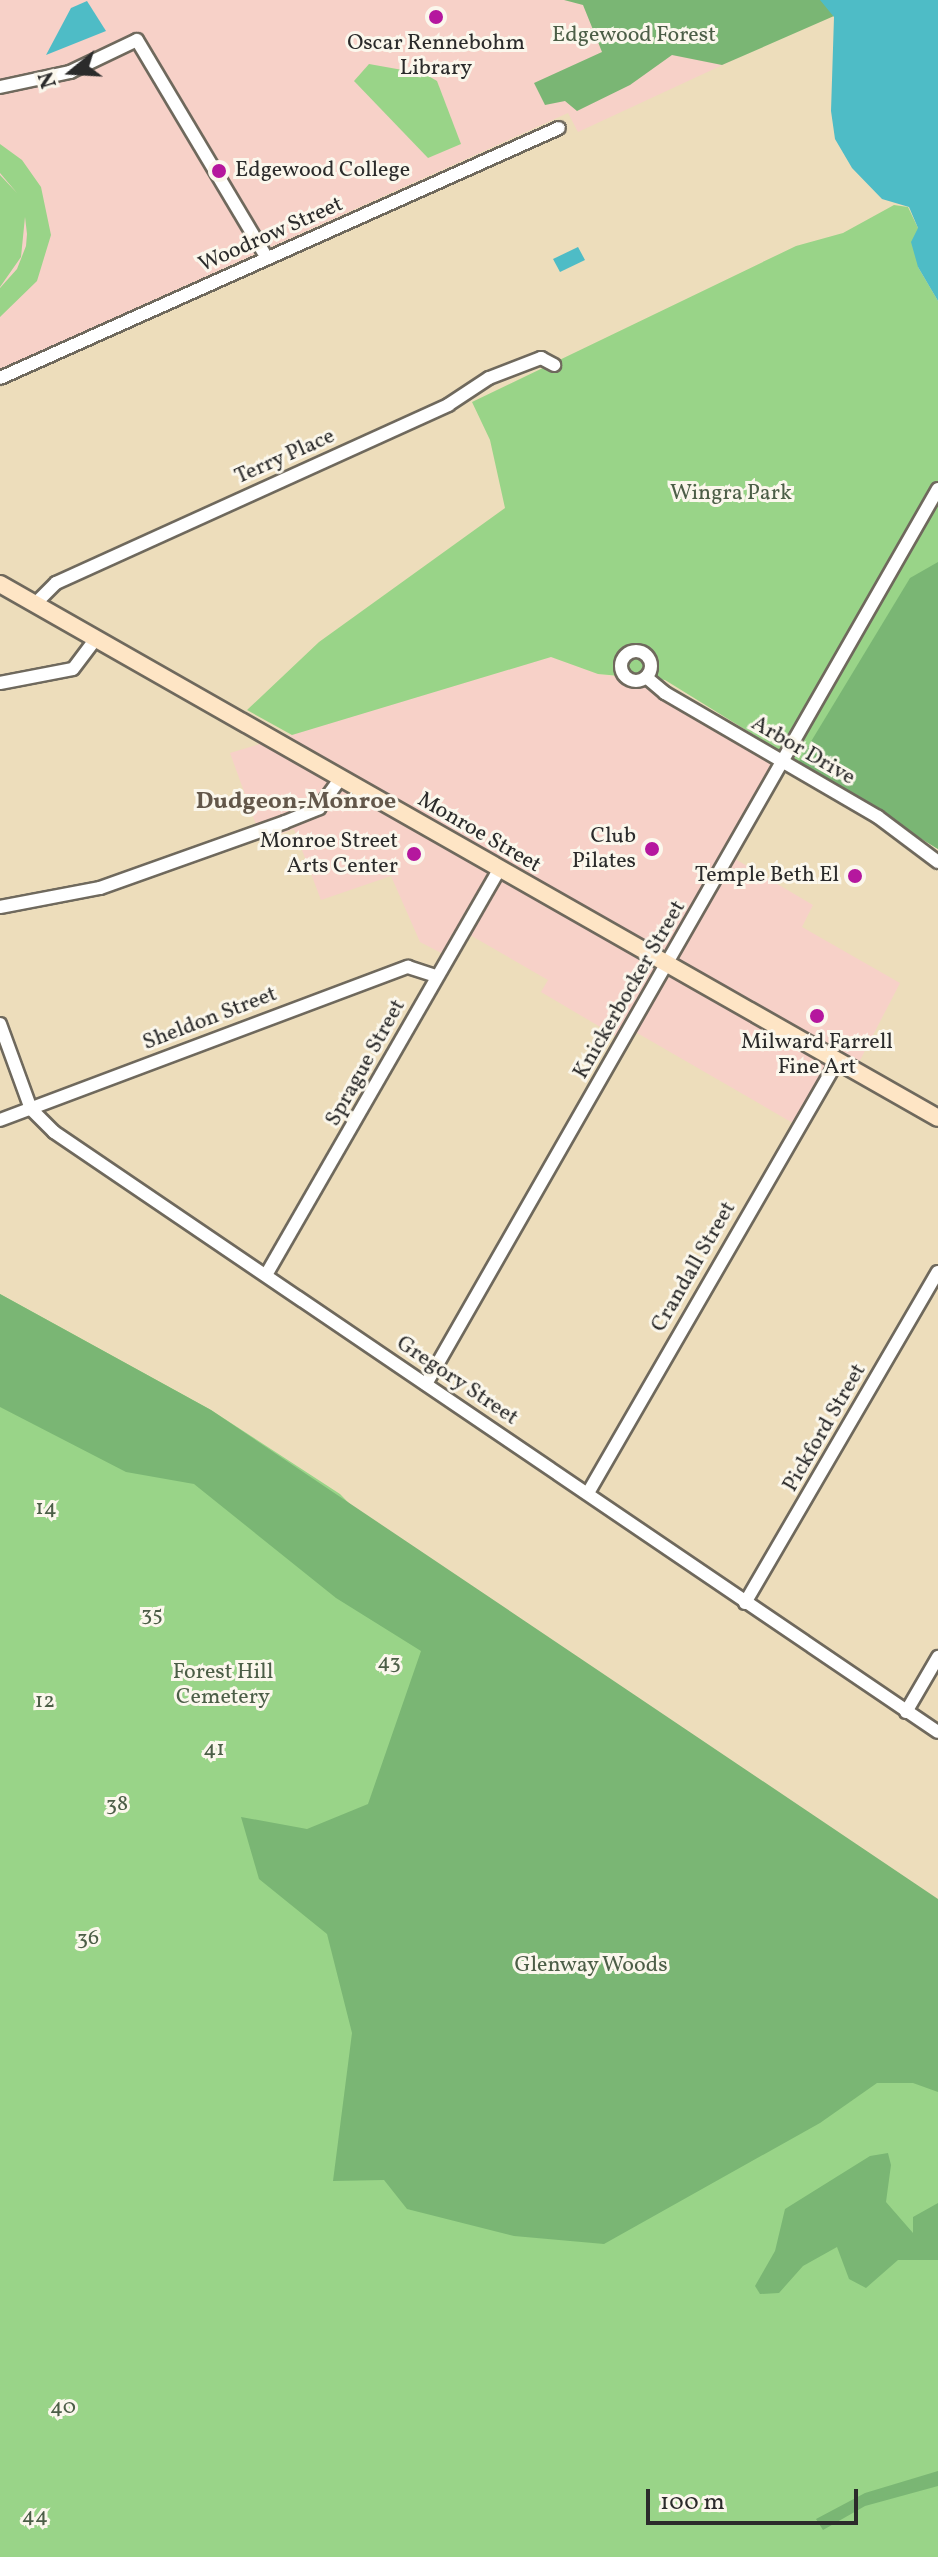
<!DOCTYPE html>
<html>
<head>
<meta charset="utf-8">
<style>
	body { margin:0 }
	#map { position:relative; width:938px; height:2557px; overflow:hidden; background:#edddbb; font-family:Vollkorn,serif }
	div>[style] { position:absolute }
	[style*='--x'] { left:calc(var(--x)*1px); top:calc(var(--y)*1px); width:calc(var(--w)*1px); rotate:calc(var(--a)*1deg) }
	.built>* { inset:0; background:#f7d1c8 }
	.green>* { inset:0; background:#99d488 }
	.forest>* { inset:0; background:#7ab674 }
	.water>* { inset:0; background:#4ebcc6 }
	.roads { filter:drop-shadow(2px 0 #6f695d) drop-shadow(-2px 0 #6f695d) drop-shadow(0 2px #6f695d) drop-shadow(0 -2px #6f695d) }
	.minor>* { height:12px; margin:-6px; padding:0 6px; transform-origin:6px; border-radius:6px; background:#fff }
	.minor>.ring { margin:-6px; padding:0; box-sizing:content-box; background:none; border:12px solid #fff; border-radius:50% }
	.secondary>* { height:16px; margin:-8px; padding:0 8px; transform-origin:8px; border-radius:8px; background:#fee5c5 }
	.dots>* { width:22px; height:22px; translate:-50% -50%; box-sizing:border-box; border:4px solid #fbf7ec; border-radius:50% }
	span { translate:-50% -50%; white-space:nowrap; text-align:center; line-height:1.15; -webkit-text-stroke:6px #fbf7ec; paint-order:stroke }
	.park-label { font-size:22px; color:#4c5e47 }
	.poi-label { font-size:22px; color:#2b2b2b }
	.left { translate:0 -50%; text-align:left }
	.right { translate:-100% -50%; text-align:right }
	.street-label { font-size:22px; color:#2b2b2b }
	.neighbourhood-label { font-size:24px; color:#63574a; font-weight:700 }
	.north { position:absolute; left:32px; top:32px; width:80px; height:80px; -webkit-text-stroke:6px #fbf7ec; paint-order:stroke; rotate:252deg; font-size:22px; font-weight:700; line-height:32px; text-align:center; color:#2b2b2b }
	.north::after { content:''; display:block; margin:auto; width:28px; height:36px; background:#2b2b2b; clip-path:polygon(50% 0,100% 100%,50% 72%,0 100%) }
	.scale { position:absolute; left:646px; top:2489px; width:212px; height:36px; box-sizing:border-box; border:4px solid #2b2b2b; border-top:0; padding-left:10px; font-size:24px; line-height:28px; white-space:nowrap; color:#2b2b2b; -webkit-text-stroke:6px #fbf7ec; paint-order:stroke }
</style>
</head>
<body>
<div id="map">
	<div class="built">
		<div style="clip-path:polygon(0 0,820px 0,742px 56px,578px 132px,568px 113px,0 369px)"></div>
		<div style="clip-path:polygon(551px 657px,598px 674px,644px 681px,782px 762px,730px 856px,813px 905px,802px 927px,900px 983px,855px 1070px,837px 1061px,798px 1126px,632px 1030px,624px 1041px,541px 992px,548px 980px,463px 931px,447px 956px,420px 942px,391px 876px,321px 900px,294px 829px,262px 841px,230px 753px)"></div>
	</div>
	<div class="green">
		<div style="clip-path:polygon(369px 64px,425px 74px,437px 81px,461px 144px,428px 158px,354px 81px)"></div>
		<div style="clip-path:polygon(0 144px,22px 160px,41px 187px,51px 235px,37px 281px,0 317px,0 288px,17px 269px,26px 246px,27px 234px,25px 217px,21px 257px,0 287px,0 175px,17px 193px,0 173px)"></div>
		<div style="clip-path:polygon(894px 205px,908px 207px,918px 228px,918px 267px,938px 301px,938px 849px,665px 680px,598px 674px,551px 657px,292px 735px,247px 710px,319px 642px,505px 508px,490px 440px,472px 402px,796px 246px,843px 233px)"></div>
		<div style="clip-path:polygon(0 1294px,211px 1410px,340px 1494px,889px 2058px,938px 2084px,938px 2557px,0 2557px)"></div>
	</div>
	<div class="forest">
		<div style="clip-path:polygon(564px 0,821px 0,834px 16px,722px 65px,672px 55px,630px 85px,577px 111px,565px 101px,545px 105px,534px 83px,602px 52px,583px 5px)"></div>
		<div style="clip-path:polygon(938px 562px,938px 849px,798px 763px,910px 578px)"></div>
		<div style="clip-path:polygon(0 1294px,211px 1410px,938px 1899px,938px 2092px,913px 2083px,877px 2083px,820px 2123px,604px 2244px,514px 2236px,407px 2209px,384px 2180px,333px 2181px,352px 2033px,327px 1934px,259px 1879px,241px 1817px,307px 1829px,368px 1804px,421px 1651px,336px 1598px,194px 1484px,126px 1472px,0 1407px)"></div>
		<div style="clip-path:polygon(888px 2153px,891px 2165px,886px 2202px,913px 2233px,913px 2217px,938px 2203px,938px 2260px,898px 2260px,866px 2288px,849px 2279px,837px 2247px,803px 2266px,779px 2293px,760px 2294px,755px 2286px,775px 2251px,785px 2209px,870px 2156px)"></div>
		<div style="clip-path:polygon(938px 2471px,938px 2486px,865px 2506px,823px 2530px,816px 2519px,865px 2493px)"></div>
	</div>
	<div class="water">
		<div style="clip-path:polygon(820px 0,938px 0,938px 301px,918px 267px,911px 242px,918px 228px,909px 207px,882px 199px,852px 168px,835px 139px,831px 111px,834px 17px)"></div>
		<div style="clip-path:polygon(87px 1px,106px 31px,46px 55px,71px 8px)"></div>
		<div style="clip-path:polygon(578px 247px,585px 260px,560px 272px,553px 259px)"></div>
	</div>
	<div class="roads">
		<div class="minor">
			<div style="--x:0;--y:87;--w:72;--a:-12.1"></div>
			<div style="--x:70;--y:72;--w:74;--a:-25.5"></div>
			<div style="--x:137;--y:40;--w:254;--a:59.2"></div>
			<div style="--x:0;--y:378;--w:612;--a:-24.1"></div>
			<div style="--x:35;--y:604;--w:30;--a:-45"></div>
			<div style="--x:56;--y:583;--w:431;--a:-24.4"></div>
			<div style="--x:448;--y:405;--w:49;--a:-33.4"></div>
			<div style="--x:489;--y:378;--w:56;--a:-21"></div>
			<div style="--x:541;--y:358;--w:15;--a:28"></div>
			<div class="ring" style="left:621px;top:651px;width:18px;height:18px"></div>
			<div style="--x:646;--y:677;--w:25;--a:40"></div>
			<div style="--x:665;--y:693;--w:246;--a:30.2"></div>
			<div style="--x:878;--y:817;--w:75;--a:36.9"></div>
			<div style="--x:0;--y:683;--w:74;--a:-10.9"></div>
			<div style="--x:73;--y:669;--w:38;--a:-53"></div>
			<div style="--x:0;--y:907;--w:102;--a:-10.8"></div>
			<div style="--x:100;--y:888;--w:196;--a:-19.6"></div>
			<div style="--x:285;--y:822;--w:37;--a:-22"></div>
			<div style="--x:319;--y:808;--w:36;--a:-54"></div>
			<div style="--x:0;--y:1024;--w:90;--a:70"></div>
			<div style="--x:31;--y:1109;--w:33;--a:45"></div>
			<div style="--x:54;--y:1132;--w:1068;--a:34.17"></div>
			<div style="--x:0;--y:1120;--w:436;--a:-20.6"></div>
			<div style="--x:408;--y:967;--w:28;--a:18"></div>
			<div style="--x:266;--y:1275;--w:467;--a:-60.1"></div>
			<div style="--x:426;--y:1384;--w:1031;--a:-60.23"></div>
			<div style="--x:588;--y:1493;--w:499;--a:-60"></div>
			<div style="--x:745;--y:1603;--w:383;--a:-59.8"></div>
			<div style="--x:906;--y:1712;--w:64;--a:-59.8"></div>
		</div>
		<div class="secondary">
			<div style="--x:0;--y:584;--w:1079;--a:29.65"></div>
		</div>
	</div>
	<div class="dots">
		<div style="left:436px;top:17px;background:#b5179e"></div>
		<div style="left:219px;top:171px;background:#b5179e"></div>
		<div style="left:652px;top:849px;background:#b5179e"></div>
		<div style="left:414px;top:854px;background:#b5179e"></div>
		<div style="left:855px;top:876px;background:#b5179e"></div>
		<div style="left:817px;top:1016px;background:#b5179e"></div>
	</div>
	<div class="park-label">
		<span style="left:634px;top:36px">Edgewood Forest</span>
		<span style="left:731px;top:494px">Wingra Park</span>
		<span style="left:46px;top:1509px">14</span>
		<span style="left:152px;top:1615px">35</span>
		<span style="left:389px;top:1663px">43</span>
		<span style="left:223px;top:1685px">Forest Hill<br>Cemetery</span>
		<span style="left:45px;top:1702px">12</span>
		<span style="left:214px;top:1750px">41</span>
		<span style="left:117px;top:1805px">38</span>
		<span style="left:88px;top:1939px">36</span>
		<span style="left:591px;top:1966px">Glenway Woods</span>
		<span style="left:63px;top:2408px">40</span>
		<span style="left:35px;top:2517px">44</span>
	</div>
	<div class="poi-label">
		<span style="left:436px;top:56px">Oscar Rennebohm<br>Library</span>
		<span class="left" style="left:235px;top:171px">Edgewood College</span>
		<span class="right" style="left:636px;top:849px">Club<br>Pilates</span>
		<span class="right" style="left:398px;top:854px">Monroe Street<br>Arts Center</span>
		<span class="right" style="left:839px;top:876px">Temple Beth El</span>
		<span style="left:817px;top:1055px">Milward Farrell<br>Fine Art</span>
	</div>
	<div class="street-label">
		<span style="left:271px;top:235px;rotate:-24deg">Woodrow Street</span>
		<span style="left:285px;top:457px;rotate:-24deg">Terry Place</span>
		<span style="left:803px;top:751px;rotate:30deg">Arbor Drive</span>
		<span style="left:479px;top:833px;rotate:30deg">Monroe Street</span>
		<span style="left:630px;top:990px;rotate:-60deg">Knickerbocker Street</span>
		<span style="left:210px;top:1019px;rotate:-21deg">Sheldon Street</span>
		<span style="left:366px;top:1063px;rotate:-61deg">Sprague Street</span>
		<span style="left:694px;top:1267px;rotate:-60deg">Crandall Street</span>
		<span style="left:457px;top:1381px;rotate:34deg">Gregory Street</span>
		<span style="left:825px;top:1428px;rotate:-60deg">Pickford Street</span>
	</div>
	<div class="neighbourhood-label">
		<span style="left:296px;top:803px">Dudgeon-Monroe</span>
	</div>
	<div class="north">N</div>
	<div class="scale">100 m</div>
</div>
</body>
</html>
